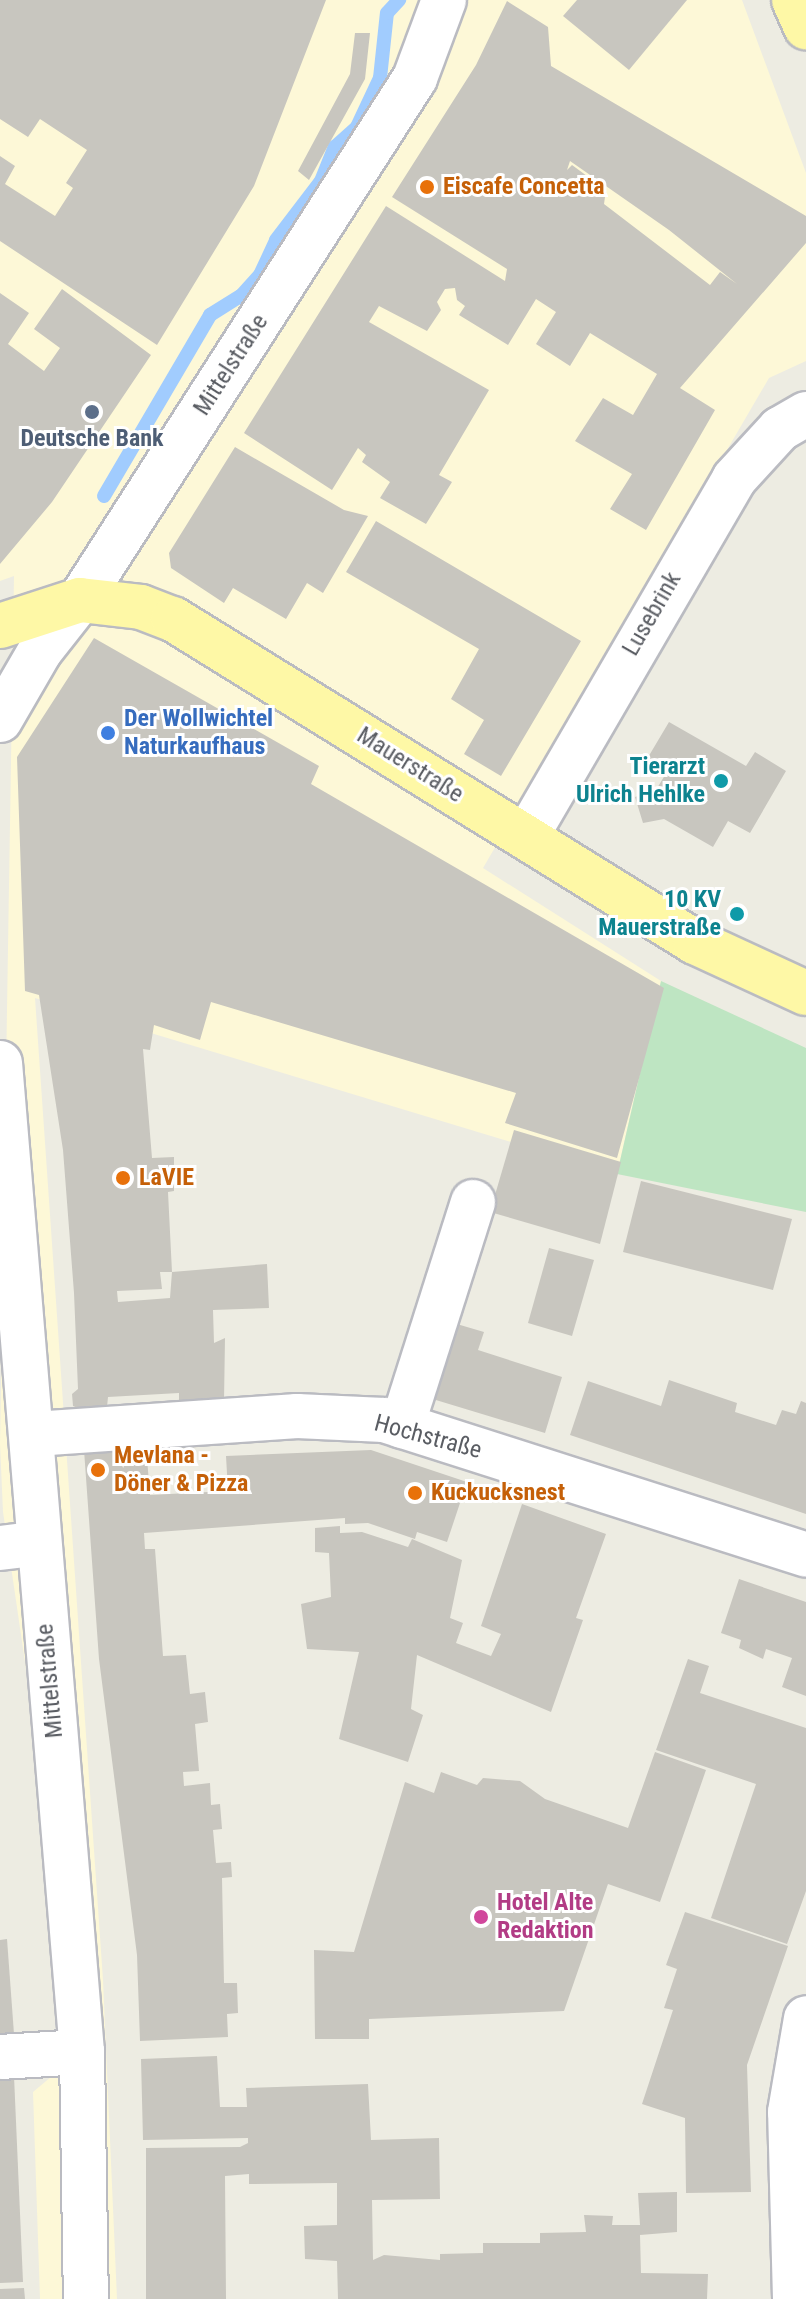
<!DOCTYPE html>
<html>
<head>
<meta charset="utf-8">
<style>
	body { margin:0 }
	#map { position:relative; width:806px; height:2299px; overflow:hidden; background:#edece2; font-family:"Roboto Condensed",sans-serif }
	div>[style] { position:absolute }
	[style*='--x'] { left:calc(var(--x)*1px); top:calc(var(--y)*1px); width:calc(var(--w)*1px); rotate:calc(var(--a)*1deg) }
	.commercial>* { inset:0; background:#fdf8d7 }
	.green>* { inset:0; background:#bee5c2 }
	.stream>* { height:14px; margin:-7px; padding:0 7px; transform-origin:7px; border-radius:7px; background:#a1ccfe }
	.building>* { inset:0; background:#c8c6bf }
	.roads { filter:drop-shadow(2px 0 #babbc1) drop-shadow(-2px 0 #babbc1) drop-shadow(0 2px #babbc1) drop-shadow(0 -2px #babbc1) }
	.minor>* { height:44px; margin:-22px; padding:0 22px; transform-origin:22px; border-radius:22px; background:#fff }
	.major>* { height:44px; margin:-22px; padding:0 22px; transform-origin:22px; border-radius:22px; background:#fef8a6 }
	.dots>* { width:22px; height:22px; translate:-50% -50%; box-sizing:border-box; border:4px solid #fff; border-radius:50% }
	span { translate:-50% -50%; white-space:nowrap; text-align:center; line-height:1.15; -webkit-text-stroke:6px #fff; paint-order:stroke }
	.food-label { font-size:24px; color:#c56008; font-weight:700 }
	.left { translate:0 -50%; text-align:left }
	.street-label { font-size:24px; color:#5a5d63 }
	.service-label { font-size:24px; color:#4e5e75; font-weight:700 }
	.shop-label { font-size:24px; color:#366cbe; font-weight:700 }
	.culture-label { font-size:24px; color:#0d838f; font-weight:700 }
	.right { translate:-100% -50%; text-align:right }
	.hotel-label { font-size:24px; color:#b23c85; font-weight:700 }
</style>
</head>
<body>
<div id="map">
	<div class="commercial">
		<div style="clip-path:polygon(0 0,742px 0,806px 173px,806px 361px,769px 378px,483px 868px,661px 981px,617px 1174px,35px 998px,103px 1980px,117px 2299px,40px 2299px,33px 2092px,82px 2051px,3px 1512px,0 1444px,14px 576px,0 581px)"></div>
	</div>
	<div class="green">
		<div style="clip-path:polygon(661px 981px,806px 1048px,806px 1212px,617px 1174px)"></div>
	</div>
	<div class="stream">
		<div style="--x:104;--y:496;--w:210;--a:-59.6"></div>
		<div style="--x:210;--y:315;--w:36;--a:-32"></div>
		<div style="--x:241;--y:296;--w:28;--a:-48"></div>
		<div style="--x:260;--y:275;--w:38;--a:-65"></div>
		<div style="--x:276;--y:240;--w:74;--a:-52.7"></div>
		<div style="--x:321;--y:181;--w:37;--a:-68"></div>
		<div style="--x:335;--y:147;--w:30;--a:-42"></div>
		<div style="--x:357;--y:127;--w:54;--a:-64.9"></div>
		<div style="--x:380;--y:78;--w:65;--a:-83.9"></div>
		<div style="--x:387;--y:13;--w:18;--a:-47"></div>
	</div>
	<div class="building">
		<div style="clip-path:polygon(0 0,326px 0,254px 186px,157px 345px,0 241px,0 156px,15px 166px,5px 184px,55px 216px,73px 188px,66px 183px,87px 150px,40px 119px,28px 137px,0 119px)"></div>
		<div style="clip-path:polygon(577px 0,687px 0,629px 70px,563px 16px)"></div>
		<div style="clip-path:polygon(evenodd,507px 1px,548px 27px,551px 66px,806px 216px,806px 243px,680px 388px,715px 410px,646px 530px,610px 509px,632px 474px,575px 441px,603px 398px,633px 415px,657px 374px,590px 333px,570px 366px,536px 344px,556px 312px,536px 299px,508px 345px,459px 315px,465px 306px,457px 300px,455px 288px,445px 289px,437px 302px,441px 310px,427px 331px,379px 306px,369px 322px,489px 390px,439px 475px,452px 482px,426px 524px,380px 498px,390px 482px,362px 462px,366px 455px,358px 448px,332px 490px,244px 433px,386px 206px,505px 281px,507px 269px,392px 197px,476px 65px,507px 1px,570px 161px,669px 230px,737px 284px,720px 272px,710px 285px,604px 204px,606px 190px,572px 165px,567px 170px,570px 161px)"></div>
		<div style="clip-path:polygon(355px 33px,370px 33px,365px 79px,309px 180px,298px 171px,350px 74px)"></div>
		<div style="clip-path:polygon(62px 289px,151px 355px,52px 502px,0 564px,0 293px,29px 313px,8px 344px,44px 371px,60px 348px,34px 329px)"></div>
		<div style="clip-path:polygon(235px 447px,344px 510px,368px 516px,323px 593px,307px 583px,286px 619px,233px 588px,224px 603px,171px 568px,169px 553px)"></div>
		<div style="clip-path:polygon(376px 521px,581px 641px,501px 776px,464px 754px,484px 720px,451px 699px,479px 649px,346px 572px)"></div>
		<div style="clip-path:polygon(evenodd,94px 638px,319px 766px,311px 784px,664px 988px,617px 1158px,505px 1123px,516px 1093px,211px 1002px,200px 1040px,154px 1025px,150px 1050px,143px 1049px,152px 1158px,174px 1157px,174px 1191px,168px 1192px,172px 1272px,267px 1264px,269px 1308px,213px 1310px,214px 1343px,225px 1338px,224px 1401px,179px 1404px,179px 1393px,108px 1397px,107px 1407px,94px 1407px,90px 1413px,73px 1406px,72px 1394px,78px 1389px,74px 1293px,63px 1150px,39px 995px,25px 991px,17px 757px,94px 638px,160px 1272px,172px 1272px,170px 1298px,118px 1302px,117px 1291px,162px 1289px,160px 1272px)"></div>
		<div style="clip-path:polygon(669px 722px,746px 766px,755px 752px,786px 771px,750px 833px,728px 821px,713px 847px,664px 819px,643px 823px,635px 797px,656px 790px,668px 770px,647px 759px)"></div>
		<div style="clip-path:polygon(731px 907px,747px 914px,743px 921px,727px 914px)"></div>
		<div style="clip-path:polygon(514px 1130px,621px 1162px,600px 1244px,490px 1212px)"></div>
		<div style="clip-path:polygon(641px 1181px,792px 1219px,773px 1290px,623px 1252px)"></div>
		<div style="clip-path:polygon(549px 1248px,594px 1260px,572px 1336px,528px 1323px)"></div>
		<div style="clip-path:polygon(450px 1322px,484px 1332px,478px 1350px,562px 1377px,545px 1433px,426px 1397px)"></div>
		<div style="clip-path:polygon(669px 1380px,737px 1403px,735px 1412px,776px 1425px,782px 1410px,796px 1414px,801px 1401px,806px 1403px,806px 1514px,570px 1435px,588px 1381px,661px 1406px)"></div>
		<div style="clip-path:polygon(146px 1446px,150px 1495px,228px 1491px,226px 1456px,371px 1450px,467px 1482px,447px 1542px,417px 1532px,415px 1539px,368px 1523px,345px 1524px,345px 1518px,144px 1533px,145px 1549px,155px 1549px,163px 1656px,186px 1655px,190px 1694px,205px 1692px,208px 1722px,195px 1724px,199px 1771px,183px 1772px,184px 1786px,210px 1783px,211px 1805px,220px 1804px,222px 1829px,213px 1830px,216px 1863px,231px 1862px,232px 1877px,222px 1878px,224px 1983px,237px 1983px,238px 2013px,227px 2014px,228px 2037px,140px 2041px,137px 1955px,99px 1659px,84px 1450px)"></div>
		<div style="clip-path:polygon(522px 1504px,606px 1534px,576px 1618px,583px 1620px,551px 1712px,417px 1655px,411px 1709px,423px 1715px,408px 1762px,339px 1739px,359px 1652px,307px 1649px,301px 1604px,331px 1597px,329px 1553px,315px 1552px,315px 1528px,340px 1526px,340px 1533px,362px 1532px,408px 1547px,412px 1539px,462px 1560px,450px 1618px,463px 1623px,456px 1643px,491px 1656px,501px 1634px,481px 1626px)"></div>
		<div style="clip-path:polygon(739px 1579px,806px 1602px,806px 1696px,782px 1687px,792px 1658px,766px 1649px,763px 1659px,739px 1648px,741px 1640px,721px 1633px)"></div>
		<div style="clip-path:polygon(688px 1659px,709px 1666px,700px 1693px,806px 1728px,806px 1891px,787px 1944px,711px 1918px,756px 1784px,656px 1750px)"></div>
		<div style="clip-path:polygon(655px 1752px,706px 1770px,660px 1902px,608px 1884px,564px 2011px,369px 2019px,369px 2039px,315px 2039px,314px 1950px,354px 1952px,405px 1782px,434px 1793px,441px 1772px,477px 1785px,483px 1778px,520px 1781px,545px 1799px,628px 1828px)"></div>
		<div style="clip-path:polygon(685px 1912px,788px 1946px,747px 2065px,751px 2192px,686px 2193px,685px 2118px,642px 2104px,673px 2010px,664px 2008px,677px 1969px,666px 1965px)"></div>
		<div style="clip-path:polygon(7px 1939px,14px 2034px,0 2035px,0 1940px)"></div>
		<div style="clip-path:polygon(217px 2056px,220px 2107px,247px 2107px,246px 2088px,368px 2084px,371px 2140px,439px 2138px,440px 2199px,372px 2200px,373px 2260px,384px 2255px,440px 2260px,440px 2254px,483px 2253px,483px 2243px,540px 2243px,540px 2233px,586px 2232px,584px 2215px,613px 2216px,612px 2225px,640px 2225px,638px 2193px,677px 2192px,677px 2232px,640px 2235px,641px 2273px,708px 2274px,707px 2299px,338px 2299px,337px 2261px,305px 2259px,304px 2226px,337px 2225px,337px 2183px,249px 2184px,249px 2174px,225px 2176px,226px 2299px,146px 2299px,146px 2148px,240px 2147px,248px 2143px,248px 2138px,143px 2140px,141px 2059px)"></div>
		<div style="clip-path:polygon(14px 2076px,23px 2282px,0 2283px,0 2077px)"></div>
		<div style="clip-path:polygon(24px 2288px,25px 2299px,0 2299px,0 2289px)"></div>
	</div>
	<div class="roads">
		<div class="minor">
			<div style="--x:0;--y:720;--w:80;--a:-59.9"></div>
			<div style="--x:40;--y:651;--w:65;--a:-51.9"></div>
			<div style="--x:80;--y:600;--w:620;--a:-57.31"></div>
			<div style="--x:415;--y:78;--w:83;--a:-69.6"></div>
			<div style="--x:526;--y:837;--w:414;--a:-59.8"></div>
			<div style="--x:734;--y:479;--w:68;--a:-47.4"></div>
			<div style="--x:780;--y:429;--w:30;--a:-30"></div>
			<div style="--x:0;--y:1063;--w:992;--a:85.26"></div>
			<div style="--x:82;--y:2052;--w:247;--a:89.1"></div>
			<div style="--x:402;--y:1426;--w:235;--a:-72.4"></div>
			<div style="--x:34;--y:1434;--w:264;--a:-3.9"></div>
			<div style="--x:297;--y:1416;--w:87;--a:2.6"></div>
			<div style="--x:384;--y:1420;--w:443;--a:17.7"></div>
			<div style="--x:0;--y:1548;--w:38;--a:-7"></div>
			<div style="--x:0;--y:2057;--w:82;--a:-3.5"></div>
			<div style="--x:795;--y:2299;--w:187;--a:-91.5"></div>
			<div style="--x:790;--y:2112;--w:95;--a:-80.3"></div>
		</div>
		<div class="major">
			<div style="--x:794;--y:0;--w:30;--a:66"></div>
			<div style="--x:0;--y:626;--w:84;--a:-18"></div>
			<div style="--x:80;--y:600;--w:61;--a:6.5"></div>
			<div style="--x:141;--y:607;--w:34;--a:21"></div>
			<div style="--x:173;--y:619;--w:614;--a:31.75"></div>
			<div style="--x:695;--y:942;--w:122;--a:24.7"></div>
		</div>
	</div>
	<div class="dots">
		<div style="left:427px;top:187px;background:#e8710a"></div>
		<div style="left:92px;top:412px;background:#5c6f8a"></div>
		<div style="left:108px;top:733px;background:#3f7fe0"></div>
		<div style="left:721px;top:781px;background:#0f9aa8"></div>
		<div style="left:737px;top:914px;background:#0f9aa8"></div>
		<div style="left:123px;top:1178px;background:#e8710a"></div>
		<div style="left:98px;top:1470px;background:#e8710a"></div>
		<div style="left:415px;top:1493px;background:#e8710a"></div>
		<div style="left:481px;top:1917px;background:#d1479c"></div>
	</div>
	<div class="food-label">
		<span class="left" style="left:443px;top:187px">Eiscafe Concetta</span>
		<span class="left" style="left:139px;top:1178px">LaVIE</span>
		<span class="left" style="left:114px;top:1470px">Mevlana -<br>Döner &amp; Pizza</span>
		<span class="left" style="left:431px;top:1493px">Kuckucksnest</span>
	</div>
	<div class="street-label">
		<span style="left:231px;top:365px;rotate:-57deg">Mittelstraße</span>
		<span style="left:652px;top:614px;rotate:-60deg">Lusebrink</span>
		<span style="left:410px;top:765px;rotate:32deg">Mauerstraße</span>
		<span style="left:428px;top:1437px;rotate:15deg">Hochstraße</span>
		<span style="left:50px;top:1681px;rotate:-95deg">Mittelstraße</span>
	</div>
	<div class="service-label">
		<span style="left:92px;top:439px">Deutsche Bank</span>
	</div>
	<div class="shop-label">
		<span class="left" style="left:124px;top:733px">Der Wollwichtel<br>Naturkaufhaus</span>
	</div>
	<div class="culture-label">
		<span class="right" style="left:705px;top:781px">Tierarzt<br>Ulrich Hehlke</span>
		<span class="right" style="left:721px;top:914px">10 KV<br>Mauerstraße</span>
	</div>
	<div class="hotel-label">
		<span class="left" style="left:497px;top:1917px">Hotel Alte<br>Redaktion</span>
	</div>
</div>
</body>
</html>
